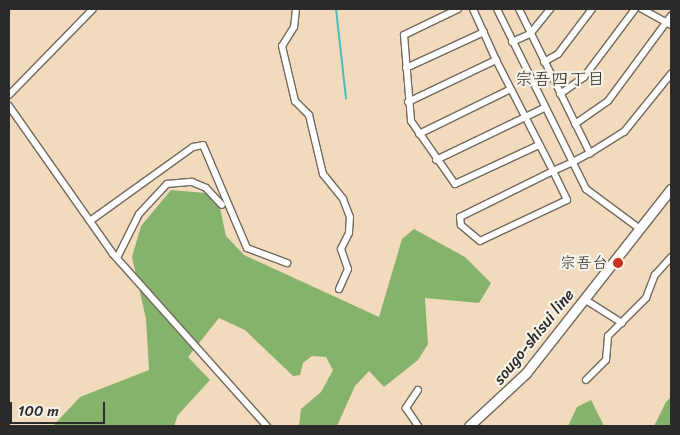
<!DOCTYPE html>
<html>
<head>
<meta charset="utf-8">
<style>
	body { margin:0 }
	#map { position:relative; width:680px; height:435px; overflow:hidden; background:#f2dbbc; font-family:Sriracha,"Klee One",sans-serif }
	div>[style] { position:absolute }
	[style*='--x'] { left:calc(var(--x)*1px); top:calc(var(--y)*1px); width:calc(var(--w)*1px); rotate:calc(var(--a)*1deg) }
	.forest>* { inset:0; background:#85b36c }
	.stream>* { height:2px; margin:-1px; padding:0 1px; transform-origin:1px; border-radius:1px; background:#4cbbc1 }
	.roads { filter:drop-shadow(1px 0 #71695e) drop-shadow(-1px 0 #71695e) drop-shadow(0 1px #71695e) drop-shadow(0 -1px #71695e) }
	.minor>* { height:6px; margin:-3px; padding:0 3px; transform-origin:3px; border-radius:3px; background:#fff }
	.major>* { height:9px; margin:-4.5px; padding:0 4.5px; transform-origin:4.5px; border-radius:4.5px; background:#fff }
	.dots>* { width:14px; height:14px; translate:-50% -50%; box-sizing:border-box; border:2px solid #f7f3e8; border-radius:50% }
	span { translate:-50% -50%; white-space:nowrap; text-align:center; line-height:1.15; -webkit-text-stroke:4.5px #f7f3e8; paint-order:stroke }
	.poi-label { font-size:16px; color:#2b2b2b }
	.right { translate:-100% -50%; text-align:right }
	.street-label { font-size:16px; color:#2b2b2b }
	.neighbourhood-label { font-size:18px; color:#2b2b2b }
	.frame { position:absolute; inset:0; border:10px solid #2b2b2b; pointer-events:none }
	.scale { position:absolute; left:10px; top:402px; width:95px; height:22px; box-sizing:border-box; border:2px solid #2b2b2b; border-top:0; padding-left:6px; font-size:15px; line-height:18px; white-space:nowrap; color:#2b2b2b; -webkit-text-stroke:4px #f7f3e8; paint-order:stroke }
</style>
</head>
<body>
<div id="map">
	<div class="forest">
		<div style="clip-path:polygon(171px 190px,206px 193px,220px 208px,226px 236px,244px 255px,379px 317px,402px 239px,414px 229px,465px 257px,491px 283px,479px 303px,425px 298px,428px 344px,418px 360px,384px 387px,369px 371px,355px 386px,337px 426px,299px 426px,301px 409px,321px 392px,333px 370px,326px 357px,312px 356px,303px 363px,300px 375px,293px 376px,245px 330px,219px 318px,188px 357px,210px 380px,178px 415px,174px 426px,53px 426px,80px 397px,149px 370px,146px 319px,132px 257px,141px 226px)"></div>
		<div style="clip-path:polygon(671px 397px,671px 426px,654px 426px,666px 402px)"></div>
		<div style="clip-path:polygon(591px 400px,604px 426px,568px 426px,577px 407px)"></div>
	</div>
	<div class="stream">
		<div style="--x:336;--y:9;--w:90;--a:83.6"></div>
	</div>
	<div class="roads">
		<div class="minor">
			<div style="--x:296;--y:9;--w:18;--a:96"></div>
			<div style="--x:294;--y:27;--w:22;--a:122"></div>
			<div style="--x:282;--y:46;--w:57;--a:76.7"></div>
			<div style="--x:295;--y:101;--w:20;--a:45"></div>
			<div style="--x:309;--y:115;--w:61;--a:76.7"></div>
			<div style="--x:323;--y:174;--w:32;--a:51"></div>
			<div style="--x:343;--y:199;--w:19;--a:69"></div>
			<div style="--x:350;--y:217;--w:16;--a:94"></div>
			<div style="--x:349;--y:233;--w:18;--a:117"></div>
			<div style="--x:341;--y:249;--w:21;--a:71"></div>
			<div style="--x:348;--y:269;--w:22;--a:114"></div>
			<div style="--x:458;--y:9;--w:60;--a:154.3"></div>
			<div style="--x:404;--y:35;--w:86;--a:85.3"></div>
			<div style="--x:411;--y:121;--w:77;--a:55.1"></div>
			<div style="--x:455;--y:184;--w:93;--a:-24.9"></div>
			<div style="--x:473;--y:9;--w:56;--a:65.7"></div>
			<div style="--x:496;--y:60;--w:125;--a:62.8"></div>
			<div style="--x:553;--y:171;--w:32;--a:64"></div>
			<div style="--x:567;--y:200;--w:96;--a:154.8"></div>
			<div style="--x:480;--y:241;--w:25;--a:-140"></div>
			<div style="--x:461;--y:225;--w:8;--a:-97"></div>
			<div style="--x:460;--y:217;--w:104;--a:-26.3"></div>
			<div style="--x:553;--y:171;--w:20;--a:-24"></div>
			<div style="--x:571;--y:163;--w:21;--a:-28"></div>
			<div style="--x:590;--y:153;--w:40;--a:-32"></div>
			<div style="--x:624;--y:132;--w:75;--a:-51"></div>
			<div style="--x:497;--y:9;--w:201;--a:63.7"></div>
			<div style="--x:586;--y:189;--w:67;--a:36.5"></div>
			<div style="--x:519;--y:9;--w:161;--a:63.8"></div>
			<div style="--x:642;--y:9;--w:33;--a:29"></div>
			<div style="--x:512;--y:42;--w:20;--a:-24"></div>
			<div style="--x:530;--y:34;--w:32;--a:-51"></div>
			<div style="--x:544;--y:62;--w:16;--a:-30"></div>
			<div style="--x:558;--y:54;--w:56;--a:-52.9"></div>
			<div style="--x:406;--y:68;--w:86;--a:-24.8"></div>
			<div style="--x:560;--y:94;--w:29;--a:-35"></div>
			<div style="--x:584;--y:77;--w:85;--a:-53.1"></div>
			<div style="--x:9;--y:95;--w:120;--a:-45.7"></div>
			<div style="--x:408;--y:102;--w:98;--a:-25.5"></div>
			<div style="--x:9;--y:106;--w:181;--a:54.9"></div>
			<div style="--x:113;--y:254;--w:231;--a:48.2"></div>
			<div style="--x:575;--y:124;--w:40;--a:-34.9"></div>
			<div style="--x:608;--y:101;--w:106;--a:-53.5"></div>
			<div style="--x:419;--y:134;--w:102;--a:-26.1"></div>
			<div style="--x:436;--y:160;--w:120;--a:-25.7"></div>
			<div style="--x:90;--y:221;--w:127;--a:-35.7"></div>
			<div style="--x:193;--y:147;--w:10;--a:-11"></div>
			<div style="--x:203;--y:145;--w:112;--a:66.9"></div>
			<div style="--x:247;--y:248;--w:43;--a:20.6"></div>
			<div style="--x:117;--y:258;--w:49;--a:-63.4"></div>
			<div style="--x:139;--y:214;--w:41;--a:-47"></div>
			<div style="--x:167;--y:184;--w:25;--a:-5"></div>
			<div style="--x:192;--y:182;--w:15;--a:23"></div>
			<div style="--x:206;--y:188;--w:23;--a:47"></div>
			<div style="--x:584;--y:299;--w:45;--a:32.3"></div>
			<div style="--x:586;--y:380;--w:28;--a:-45"></div>
			<div style="--x:606;--y:360;--w:24;--a:-85"></div>
			<div style="--x:608;--y:336;--w:54;--a:-45"></div>
			<div style="--x:646;--y:298;--w:25;--a:-69"></div>
			<div style="--x:655;--y:275;--w:24;--a:-48"></div>
			<div style="--x:418;--y:390;--w:22;--a:124"></div>
			<div style="--x:406;--y:408;--w:22;--a:56"></div>
		</div>
		<div class="major">
			<div style="--x:469;--y:426;--w:78;--a:-42.9"></div>
			<div style="--x:526;--y:373;--w:234;--a:-51.8"></div>
		</div>
	</div>
	<div class="dots">
		<div style="left:618px;top:263px;background:#c8321e"></div>
	</div>
	<div class="poi-label">
		<span class="right" style="left:608px;top:263px">宗吾台</span>
	</div>
	<div class="street-label">
		<span style="left:534px;top:337px;rotate:-51deg">sougo-shisui line</span>
	</div>
	<div class="neighbourhood-label">
		<span style="left:560px;top:79px">宗吾四丁目</span>
	</div>
	<div class="frame"></div>
	<div class="scale">100 m</div>
</div>
</body>
</html>
